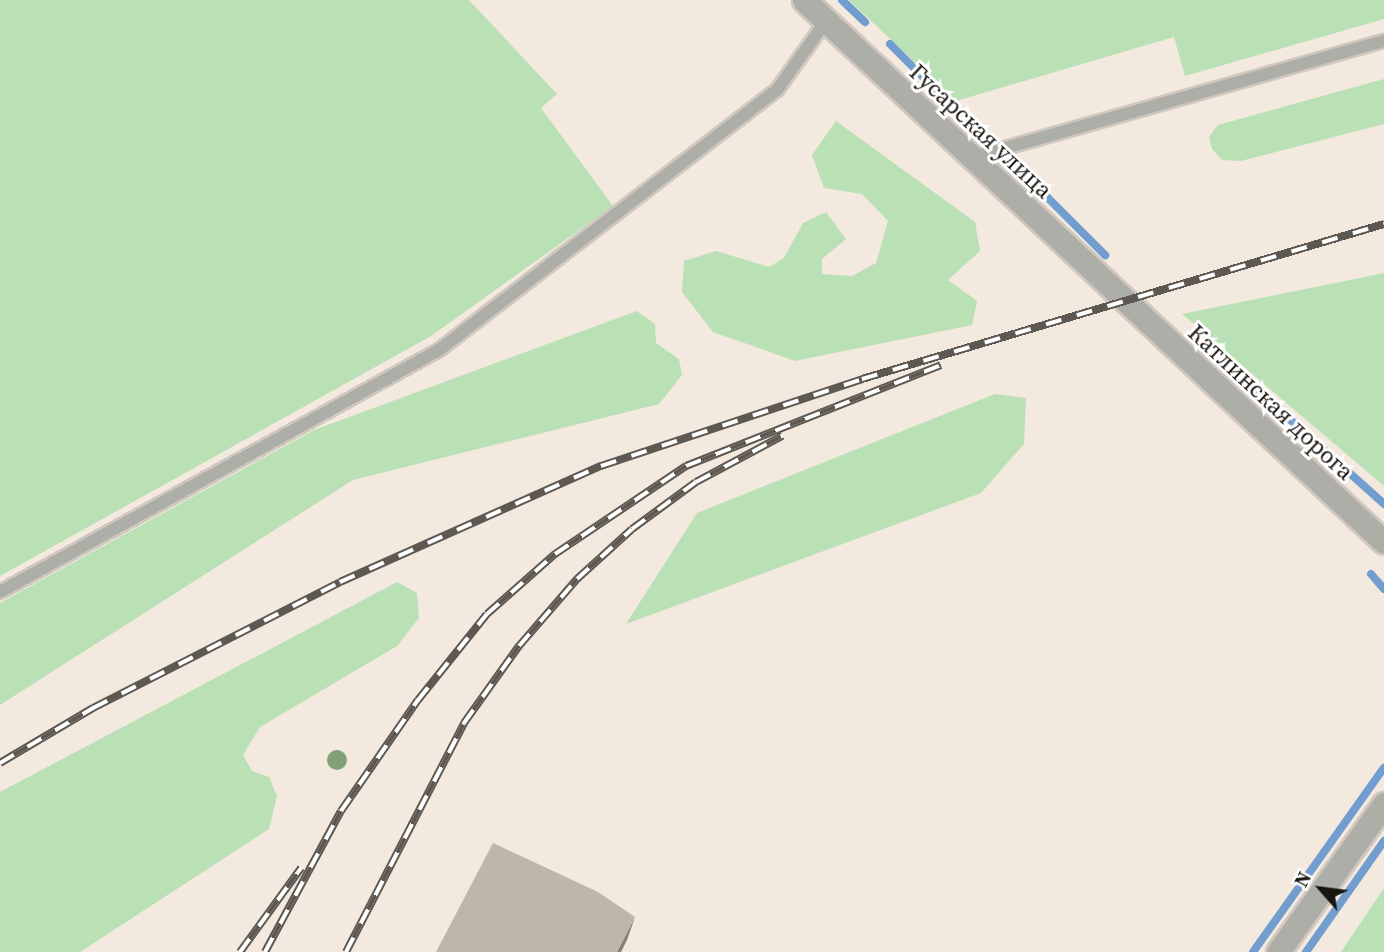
<!DOCTYPE html>
<html>
<head>
<meta charset="utf-8">
<style>
	body { margin:0 }
	#map { position:relative; width:1384px; height:952px; overflow:hidden; background:#f3e9df; font-family:"Source Serif 4",serif }
	div>[style] { position:absolute }
	[style*='--x'] { left:calc(var(--x)*1px); top:calc(var(--y)*1px); width:calc(var(--w)*1px); rotate:calc(var(--a)*1deg) }
	.green>* { inset:0; background:#bae0b5 }
	.stream>* { height:8px; margin:-4px; padding:0 4px; transform-origin:4px; border-radius:4px; background:#729ecf }
	.roads { filter:drop-shadow(2px 0 #d0c7be) drop-shadow(-2px 0 #d0c7be) drop-shadow(0 2px #d0c7be) drop-shadow(0 -2px #d0c7be) }
	.lane>* { height:12px; margin:-6px; padding:0 6px; transform-origin:6px; border-radius:6px; background:#aeaea8 }
	.street>* { height:23px; margin:-11.5px; padding:0 11.5px; transform-origin:11.5px; border-radius:11.5px; background:#aeaea8 }
	.rail>* { height:8px; margin-top:-4px; transform-origin:0; background:repeating-linear-gradient(90deg,#fff 0 16px,#5d5852 0 32px); box-sizing:border-box; border-block:2px solid #5d5852 }
	.trees>* { width:20px; height:20px; margin:-10px; border-radius:50%; background:#83a077 }
	.shaded-wall>* { inset:0; background:#857f78 }
	.building>* { inset:0; background:#beb6ab }
	span { translate:-50% -50%; white-space:nowrap; text-align:center; line-height:1.15; -webkit-text-stroke:6px #fff; paint-order:stroke }
	.street-label { font-size:24px; color:#191612 }
	.north { position:absolute; left:1286px; top:854px; width:70px; height:70px; -webkit-text-stroke:5px #fff; paint-order:stroke; rotate:298deg; font-size:19px; font-weight:700; line-height:28px; text-align:center; color:#191612 }
	.north::after { content:''; display:block; margin:auto; width:24px; height:32px; background:#191612; clip-path:polygon(50% 0,100% 100%,50% 72%,0 100%) }
</style>
</head>
<body>
<div id="map">
	<div class="green">
		<div style="clip-path:polygon(0 0,469px 0,557px 94px,541px 108px,613px 206px,431px 336px,0 576px)"></div>
		<div style="clip-path:polygon(849px 0,1384px 0,1384px 19px,1185px 76px,1174px 37px,956px 101px)"></div>
		<div style="clip-path:polygon(1384px 79px,1384px 124px,1241px 161px,1222px 160px,1212px 149px,1209px 137px,1218px 125px)"></div>
		<div style="clip-path:polygon(836px 121px,975px 222px,980px 251px,948px 280px,977px 301px,972px 325px,795px 361px,713px 332px,682px 292px,684px 261px,716px 251px,769px 267px,784px 258px,803px 223px,826px 212px,846px 239px,822px 259px,822px 274px,852px 276px,876px 263px,888px 221px,862px 194px,824px 188px,812px 155px)"></div>
		<div style="clip-path:polygon(1384px 273px,1384px 486px,1182px 314px)"></div>
		<div style="clip-path:polygon(637px 311px,655px 324px,656px 343px,679px 359px,682px 375px,659px 404px,353px 480px,0 705px,0 603px,314px 430px)"></div>
		<div style="clip-path:polygon(995px 394px,1026px 398px,1024px 444px,981px 493px,626px 624px,697px 513px)"></div>
		<div style="clip-path:polygon(397px 582px,417px 593px,419px 618px,397px 646px,260px 727px,243px 755px,252px 771px,269px 777px,277px 796px,269px 829px,80px 952px,0 952px,0 792px)"></div>
		<div style="clip-path:polygon(1384px 888px,1384px 952px,1341px 952px)"></div>
	</div>
	<div class="stream">
		<div style="--x:842;--y:0;--w:32;--a:44"></div>
		<div style="--x:890;--y:44;--w:65;--a:45"></div>
		<div style="--x:1024;--y:174;--w:115;--a:45"></div>
		<div style="--x:1236;--y:371;--w:199;--a:41.9"></div>
		<div style="--x:1371;--y:574;--w:20;--a:49"></div>
		<div style="--x:1253;--y:952;--w:226;--a:-54.6"></div>
		<div style="--x:1306;--y:952;--w:136;--a:-54.9"></div>
	</div>
	<div class="roads">
		<div class="lane">
			<div style="--x:970;--y:158;--w:430;--a:-15.8"></div>
			<div style="--x:0;--y:592;--w:501;--a:-28.87"></div>
			<div style="--x:439;--y:350;--w:426;--a:-37.6"></div>
			<div style="--x:777;--y:90;--w:85;--a:-54.6"></div>
		</div>
		<div class="street">
			<div style="--x:804;--y:0;--w:794;--a:43.06"></div>
			<div style="--x:1278;--y:952;--w:182;--a:-54.4"></div>
		</div>
	</div>
	<div class="rail">
		<div style="--x:0;--y:763;--w:108;--a:-30.6"></div>
		<div style="--x:93;--y:708;--w:277;--a:-27"></div>
		<div style="--x:340;--y:582;--w:286;--a:-24"></div>
		<div style="--x:601;--y:466;--w:275;--a:-18.4"></div>
		<div style="--x:862;--y:379;--w:545;--a:-16.54"></div>
		<div style="--x:240;--y:952;--w:104;--a:-54"></div>
		<div style="--x:265;--y:952;--w:160;--a:-61.7"></div>
		<div style="--x:341;--y:811;--w:135;--a:-55.3"></div>
		<div style="--x:418;--y:700;--w:110;--a:-51.3"></div>
		<div style="--x:487;--y:614;--w:91;--a:-41.4"></div>
		<div style="--x:555;--y:554;--w:158;--a:-33.9"></div>
		<div style="--x:686;--y:466;--w:274;--a:-21.6"></div>
		<div style="--x:346;--y:952;--w:258;--a:-62.7"></div>
		<div style="--x:464;--y:723;--w:95;--a:-54.5"></div>
		<div style="--x:519;--y:646;--w:89;--a:-49.1"></div>
		<div style="--x:577;--y:579;--w:74;--a:-42.3"></div>
		<div style="--x:632;--y:529;--w:79;--a:-36.3"></div>
		<div style="--x:696;--y:482;--w:98;--a:-28.1"></div>
	</div>
	<div class="trees">
		<div style="left:337px;top:760px"></div>
	</div>
	<div class="shaded-wall">
		<div style="clip-path:polygon(635px 917px,627px 940px,621px 952px,617px 952px)"></div>
	</div>
	<div class="building">
		<div style="clip-path:polygon(493px 843px,598px 892px,635px 917px,617px 952px,436px 952px)"></div>
	</div>
	<div class="street-label">
		<span style="left:981px;top:131px;rotate:43deg">Гусарская улица</span>
		<span style="left:1271px;top:402px;rotate:43deg">Катлинская дорога</span>
	</div>
	<div class="north">N</div>
</div>
</body>
</html>
